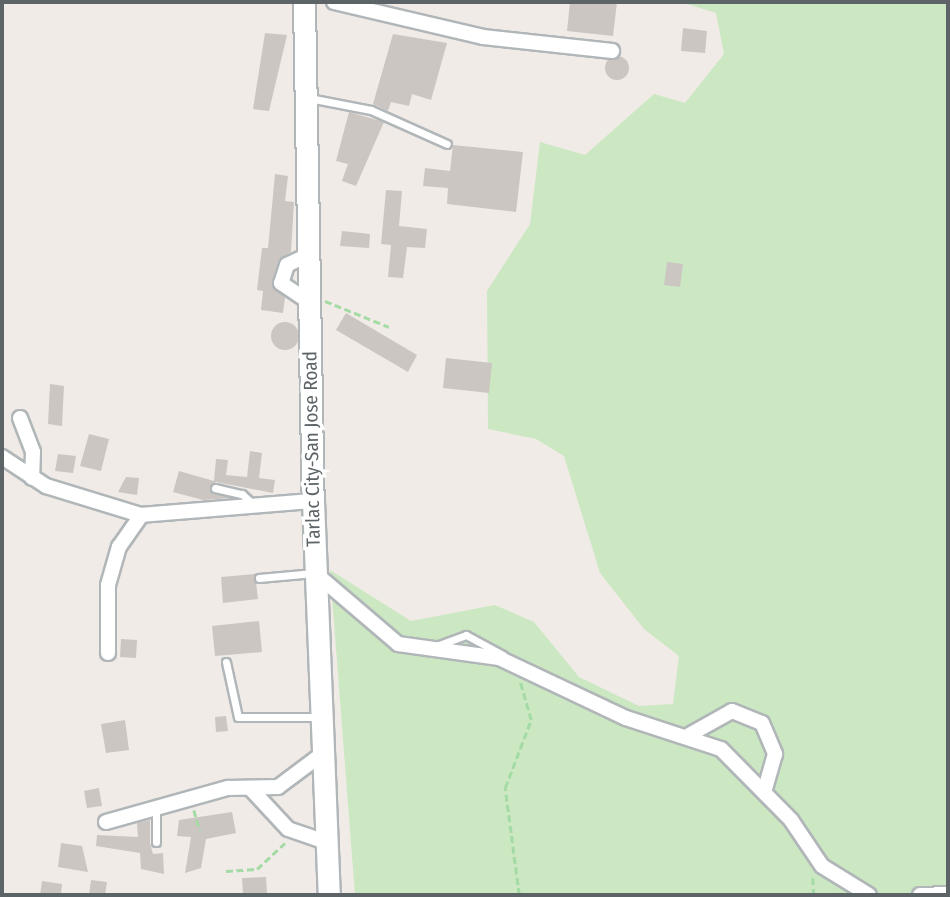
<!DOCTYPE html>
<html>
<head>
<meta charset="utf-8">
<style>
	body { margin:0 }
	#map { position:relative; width:950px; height:897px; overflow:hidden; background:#f0ebe6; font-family:"Fira Sans Condensed",sans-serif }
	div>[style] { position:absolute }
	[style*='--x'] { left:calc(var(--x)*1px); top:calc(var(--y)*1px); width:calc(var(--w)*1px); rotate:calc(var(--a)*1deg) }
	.green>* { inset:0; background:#cbe8c2 }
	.building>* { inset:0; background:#cbc6c2 }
	.round { border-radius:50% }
	.path>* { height:2.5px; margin-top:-1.25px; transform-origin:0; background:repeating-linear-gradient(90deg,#a4dba5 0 7px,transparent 0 10.5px) }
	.roads { filter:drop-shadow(2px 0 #b1b6b9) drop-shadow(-2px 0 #b1b6b9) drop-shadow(0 2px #b1b6b9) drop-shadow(0 -2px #b1b6b9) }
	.service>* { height:7px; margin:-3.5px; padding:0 3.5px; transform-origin:3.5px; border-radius:3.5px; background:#fff }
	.minor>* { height:14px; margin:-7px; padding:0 7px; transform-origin:7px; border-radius:7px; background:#fff }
	.secondary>* { height:21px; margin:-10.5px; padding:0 10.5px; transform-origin:10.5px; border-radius:10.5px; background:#fff }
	span { translate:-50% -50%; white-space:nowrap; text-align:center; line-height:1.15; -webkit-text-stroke:7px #fff; paint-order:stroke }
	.street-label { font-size:19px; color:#5d6467 }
	.frame { position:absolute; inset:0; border:4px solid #5d6467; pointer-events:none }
</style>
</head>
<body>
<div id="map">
	<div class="green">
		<div style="clip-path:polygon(681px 2px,948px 2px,948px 895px,355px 895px,330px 570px,411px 621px,495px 605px,534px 622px,579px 677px,639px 706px,673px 704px,679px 656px,644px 629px,600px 573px,564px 456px,536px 439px,488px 429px,487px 291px,530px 224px,540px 142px,585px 155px,654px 94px,685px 103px,724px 54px,716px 13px)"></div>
	</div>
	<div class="building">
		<div style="clip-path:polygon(570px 2px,617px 2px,613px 36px,567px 31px)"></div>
		<div style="clip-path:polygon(683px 28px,707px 31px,705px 53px,681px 51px)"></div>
		<div style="clip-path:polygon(265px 33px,287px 35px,269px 111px,253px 109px)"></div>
		<div style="clip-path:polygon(393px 34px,447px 43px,431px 100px,412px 94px,409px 106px,391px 102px,388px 111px,373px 104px)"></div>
		<div class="round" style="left:605px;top:56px;width:24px;height:24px"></div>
		<div style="clip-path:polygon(349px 112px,384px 122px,356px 186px,342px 181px,348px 164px,336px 161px)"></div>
		<div style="clip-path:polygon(453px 145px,523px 152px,516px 212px,447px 204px,448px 188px,423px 186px,425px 168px,450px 171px)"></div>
		<div style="clip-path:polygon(275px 174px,288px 176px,285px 201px,294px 202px,291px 252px,279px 259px,272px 281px,285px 297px,283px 313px,261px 310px,263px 291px,257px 290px,262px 248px,268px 248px)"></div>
		<div style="clip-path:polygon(386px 190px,402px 191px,399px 226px,427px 229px,425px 248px,407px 247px,403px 278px,388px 277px,391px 245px,381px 244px)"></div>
		<div style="clip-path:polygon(342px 231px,370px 234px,369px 248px,340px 246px)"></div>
		<div style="clip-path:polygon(667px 262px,683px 264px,680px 287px,664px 285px)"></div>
		<div style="clip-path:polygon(346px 313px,417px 355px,408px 372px,336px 330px)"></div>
		<div class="round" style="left:271px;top:322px;width:28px;height:28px"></div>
		<div style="clip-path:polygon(446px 358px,492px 363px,489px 393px,443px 388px)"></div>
		<div style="clip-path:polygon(50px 384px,64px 386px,62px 426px,48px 424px)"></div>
		<div style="clip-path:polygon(89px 434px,109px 439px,101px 471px,80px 466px)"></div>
		<div style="clip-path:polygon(250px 451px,262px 453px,259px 478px,275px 480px,273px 493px,216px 482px,210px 492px,232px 498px,203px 500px,173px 492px,179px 471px,214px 481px,216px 459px,228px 460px,226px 475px,247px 477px)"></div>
		<div style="clip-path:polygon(58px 454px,76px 456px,73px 473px,55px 471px)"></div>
		<div style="clip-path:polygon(126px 477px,139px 478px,137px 495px,118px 492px)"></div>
		<div style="clip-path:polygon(255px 574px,258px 599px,223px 603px,221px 577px)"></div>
		<div style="clip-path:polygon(259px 621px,262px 652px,215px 656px,212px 626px)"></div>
		<div style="clip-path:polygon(121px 639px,137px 640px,136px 658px,120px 657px)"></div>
		<div style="clip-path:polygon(226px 716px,228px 731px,216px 732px,215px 717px)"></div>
		<div style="clip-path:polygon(125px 720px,129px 750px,106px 753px,101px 724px)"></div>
		<div style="clip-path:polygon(99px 788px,102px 806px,87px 808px,84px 791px)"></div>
		<div style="clip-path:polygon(232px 812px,236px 833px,206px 839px,201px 868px,185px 873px,191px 837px,177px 836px,179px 820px)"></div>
		<div style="clip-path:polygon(150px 820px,150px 843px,153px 854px,163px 853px,164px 874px,141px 869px,140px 853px,96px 846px,97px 835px,138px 837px,137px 823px)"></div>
		<div style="clip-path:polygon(61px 843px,82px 846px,88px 872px,58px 867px)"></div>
		<div style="clip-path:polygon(266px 877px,267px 893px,243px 894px,242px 878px)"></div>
		<div style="clip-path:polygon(91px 880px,107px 882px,105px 895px,89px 895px)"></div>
		<div style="clip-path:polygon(42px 881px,62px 884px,61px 895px,40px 895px)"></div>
	</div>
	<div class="path">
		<div style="--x:325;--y:301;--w:69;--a:22.1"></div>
		<div style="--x:194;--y:810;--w:22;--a:74"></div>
		<div style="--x:226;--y:871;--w:31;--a:-4"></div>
		<div style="--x:257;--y:869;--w:38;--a:-43"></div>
		<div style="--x:813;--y:878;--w:17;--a:87"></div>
		<div style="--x:519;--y:895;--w:108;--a:-97.5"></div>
		<div style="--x:505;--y:788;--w:73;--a:-69.1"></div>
		<div style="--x:531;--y:720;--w:40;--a:-106"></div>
	</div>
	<div class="roads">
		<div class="service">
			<div style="--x:309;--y:98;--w:63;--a:11"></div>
			<div style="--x:371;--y:110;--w:83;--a:24.1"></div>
			<div style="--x:215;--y:488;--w:28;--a:13"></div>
			<div style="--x:242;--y:494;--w:16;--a:43"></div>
			<div style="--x:259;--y:578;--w:55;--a:-5.2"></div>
			<div style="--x:436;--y:646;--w:32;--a:-20"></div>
			<div style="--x:466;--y:635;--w:42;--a:28.4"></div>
			<div style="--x:226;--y:662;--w:56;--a:77.7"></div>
			<div style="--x:238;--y:717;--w:80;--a:0"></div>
			<div style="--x:156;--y:808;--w:34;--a:90"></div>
		</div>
		<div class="minor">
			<div style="--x:334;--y:2;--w:153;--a:13.2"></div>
			<div style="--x:483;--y:37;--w:130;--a:6.2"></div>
			<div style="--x:308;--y:255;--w:23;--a:155"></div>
			<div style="--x:287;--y:265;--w:19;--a:108"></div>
			<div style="--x:281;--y:283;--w:34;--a:34"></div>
			<div style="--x:20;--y:418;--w:36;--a:69"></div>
			<div style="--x:33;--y:452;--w:26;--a:92"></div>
			<div style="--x:2;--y:457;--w:53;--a:33.4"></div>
			<div style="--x:46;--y:486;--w:99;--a:17"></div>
			<div style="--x:141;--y:515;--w:173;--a:-4.7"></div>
			<div style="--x:315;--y:573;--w:109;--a:40.5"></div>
			<div style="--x:398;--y:644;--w:102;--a:7.9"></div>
			<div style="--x:499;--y:658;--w:140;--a:25.3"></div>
			<div style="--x:626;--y:718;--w:100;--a:18.1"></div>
			<div style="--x:721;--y:749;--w:100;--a:45.4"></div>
			<div style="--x:791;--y:820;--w:55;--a:56"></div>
			<div style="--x:822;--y:866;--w:55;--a:31.7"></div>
			<div style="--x:108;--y:653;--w:68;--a:-90"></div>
			<div style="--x:108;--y:585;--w:40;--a:-74"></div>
			<div style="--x:119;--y:547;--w:39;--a:-55"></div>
			<div style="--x:689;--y:735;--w:49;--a:-29.2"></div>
			<div style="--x:732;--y:711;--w:32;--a:22"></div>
			<div style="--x:762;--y:723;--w:34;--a:67"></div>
			<div style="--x:775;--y:754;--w:40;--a:106"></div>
			<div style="--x:250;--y:788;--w:56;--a:47.2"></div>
			<div style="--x:288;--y:829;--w:39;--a:19"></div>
			<div style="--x:106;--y:822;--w:127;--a:-15.6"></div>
			<div style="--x:228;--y:788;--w:50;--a:-1.1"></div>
			<div style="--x:278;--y:787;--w:54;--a:-36.7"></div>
			<div style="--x:920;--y:895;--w:28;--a:-2"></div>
		</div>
		<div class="secondary">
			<div style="--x:304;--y:2;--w:499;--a:89"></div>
			<div style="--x:313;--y:501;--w:394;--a:87.7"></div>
		</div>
	</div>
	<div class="street-label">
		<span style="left:312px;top:449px;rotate:-91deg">Tarlac City-San Jose Road</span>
	</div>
	<div class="frame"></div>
</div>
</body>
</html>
